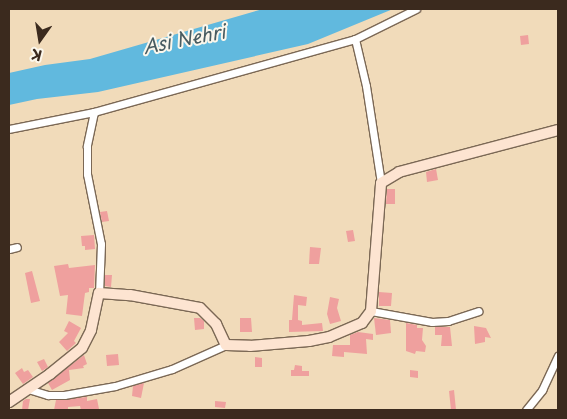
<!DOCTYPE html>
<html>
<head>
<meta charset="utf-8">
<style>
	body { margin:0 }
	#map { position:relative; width:567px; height:419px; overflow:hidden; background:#f1dbba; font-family:"Playpen Sans",sans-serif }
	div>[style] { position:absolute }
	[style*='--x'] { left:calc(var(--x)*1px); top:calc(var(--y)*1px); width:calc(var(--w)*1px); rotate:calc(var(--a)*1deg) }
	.water>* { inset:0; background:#61b9de }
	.building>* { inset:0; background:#efa09e }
	.roads { filter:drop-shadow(1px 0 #7b6855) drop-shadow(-1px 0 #7b6855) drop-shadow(0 1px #7b6855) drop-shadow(0 -1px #7b6855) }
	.street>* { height:7px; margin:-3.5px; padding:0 3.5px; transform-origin:3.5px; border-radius:3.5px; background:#fff }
	.secondary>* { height:10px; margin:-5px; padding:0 5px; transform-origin:5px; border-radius:5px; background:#fde4d1 }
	span { translate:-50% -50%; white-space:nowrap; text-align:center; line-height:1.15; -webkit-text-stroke:4px #fbf7ec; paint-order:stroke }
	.water-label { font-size:19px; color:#485c61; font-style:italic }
	.frame { position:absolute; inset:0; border:10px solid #3b2a1e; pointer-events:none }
	.north { position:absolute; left:15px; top:15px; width:50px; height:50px; -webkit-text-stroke:4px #fbf7ec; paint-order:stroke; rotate:193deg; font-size:14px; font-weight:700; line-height:20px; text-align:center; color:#3b2a1e }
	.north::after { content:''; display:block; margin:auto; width:18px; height:22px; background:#3b2a1e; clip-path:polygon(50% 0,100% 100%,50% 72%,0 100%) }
</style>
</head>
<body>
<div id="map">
	<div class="water">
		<div style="clip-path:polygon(263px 9px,393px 9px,308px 44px,98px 92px,37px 99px,9px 105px,9px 73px,45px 65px,90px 59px)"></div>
	</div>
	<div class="building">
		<div style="clip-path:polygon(528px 35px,529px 44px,521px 45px,520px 36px)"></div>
		<div style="clip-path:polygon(436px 169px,438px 180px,427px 182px,426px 172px)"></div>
		<div style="clip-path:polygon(387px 189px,395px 189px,395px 204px,386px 204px)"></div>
		<div style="clip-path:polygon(107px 211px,109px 221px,102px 222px,100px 212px)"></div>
		<div style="clip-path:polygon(353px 230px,355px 241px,348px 242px,346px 231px)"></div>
		<div style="clip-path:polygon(94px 235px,95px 249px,85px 250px,85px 246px,82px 246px,81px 236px)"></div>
		<div style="clip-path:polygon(310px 247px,321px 248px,319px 264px,309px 264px)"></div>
		<div style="clip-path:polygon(68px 264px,69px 268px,95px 265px,94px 288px,89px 288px,89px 292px,85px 293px,82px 316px,66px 314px,68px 295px,60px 296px,54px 266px)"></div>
		<div style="clip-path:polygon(32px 271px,40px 301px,31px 303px,25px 273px)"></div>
		<div style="clip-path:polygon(105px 275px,112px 275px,111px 287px,105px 286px)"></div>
		<div style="clip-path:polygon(379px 292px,392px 293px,391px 306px,379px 306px)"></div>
		<div style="clip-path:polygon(294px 295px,307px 297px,306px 306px,298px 305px,298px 320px,302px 321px,302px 325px,322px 323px,323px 331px,289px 332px,289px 320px,292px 320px)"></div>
		<div style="clip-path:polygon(330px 297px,339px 299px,337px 308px,341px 321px,330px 324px,327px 314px)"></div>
		<div style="clip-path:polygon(194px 318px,200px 318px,204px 321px,204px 329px,195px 330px)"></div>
		<div style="clip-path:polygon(240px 318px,251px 318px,252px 332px,240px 332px)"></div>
		<div style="clip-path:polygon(374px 318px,390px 320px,391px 333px,376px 335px)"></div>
		<div style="clip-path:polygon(69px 321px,81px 328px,74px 341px,76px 343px,67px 351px,59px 342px,68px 333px,64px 331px)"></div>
		<div style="clip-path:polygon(406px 323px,417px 325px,417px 328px,423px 328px,422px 340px,426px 346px,425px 352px,416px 351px,415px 354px,406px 351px)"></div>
		<div style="clip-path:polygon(474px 326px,486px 328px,491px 338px,485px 337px,485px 342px,475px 344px)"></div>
		<div style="clip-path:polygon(435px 327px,450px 327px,452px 346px,441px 346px,442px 335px,435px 335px)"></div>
		<div style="clip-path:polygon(358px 332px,373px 334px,373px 340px,366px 339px,367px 354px,344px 352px,344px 357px,332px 356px,333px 345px,350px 345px,350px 335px)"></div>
		<div style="clip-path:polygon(118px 354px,119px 365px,107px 366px,106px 355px)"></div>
		<div style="clip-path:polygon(84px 355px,87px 364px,83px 366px,84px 368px,69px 370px,70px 380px,52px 390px,48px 383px)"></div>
		<div style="clip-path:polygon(255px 357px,262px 358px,262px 367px,255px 367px)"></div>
		<div style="clip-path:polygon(44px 359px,48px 367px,42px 371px,37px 362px)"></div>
		<div style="clip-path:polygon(295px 365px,302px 366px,302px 371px,309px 371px,309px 376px,291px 376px,291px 370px,294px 370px)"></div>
		<div style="clip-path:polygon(22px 368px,24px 372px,28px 370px,33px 377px,23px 384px,15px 373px)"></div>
		<div style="clip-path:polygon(410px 370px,418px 371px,418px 378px,410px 377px)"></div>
		<div style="clip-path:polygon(144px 383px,141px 398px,132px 396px,133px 386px)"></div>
		<div style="clip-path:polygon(454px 390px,456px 410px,451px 410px,449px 391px)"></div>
		<div style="clip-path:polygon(87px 397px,87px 401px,97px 399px,99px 409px,81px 410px,80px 406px,68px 407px,68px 410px,54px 410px,56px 400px)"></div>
		<div style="clip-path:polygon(26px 399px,30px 399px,28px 410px,22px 410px,23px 401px)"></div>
		<div style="clip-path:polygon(215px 401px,226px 402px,225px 408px,215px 407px)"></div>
	</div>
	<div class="roads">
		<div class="street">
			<div style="--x:355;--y:39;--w:48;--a:76.8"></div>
			<div style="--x:366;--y:86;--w:98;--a:81.2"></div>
			<div style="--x:94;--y:112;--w:35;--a:102"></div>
			<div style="--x:87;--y:146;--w:28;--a:90"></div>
			<div style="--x:87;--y:174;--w:71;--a:78.7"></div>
			<div style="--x:101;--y:244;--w:49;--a:92.3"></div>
			<div style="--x:9;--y:129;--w:87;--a:-11.3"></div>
			<div style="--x:94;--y:112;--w:271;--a:-15.6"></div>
			<div style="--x:355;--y:39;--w:68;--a:-26.2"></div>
			<div style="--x:9;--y:249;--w:8;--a:-14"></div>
			<div style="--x:371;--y:311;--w:62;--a:10.2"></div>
			<div style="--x:432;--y:322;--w:16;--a:-4"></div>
			<div style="--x:448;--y:321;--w:32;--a:-18"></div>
			<div style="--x:28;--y:389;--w:21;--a:17"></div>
			<div style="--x:48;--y:395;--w:16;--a:0"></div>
			<div style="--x:64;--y:395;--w:52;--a:-10"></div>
			<div style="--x:115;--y:386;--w:59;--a:-16.6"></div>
			<div style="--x:172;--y:369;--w:59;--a:-24"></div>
			<div style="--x:526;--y:410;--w:26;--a:-51"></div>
			<div style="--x:542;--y:390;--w:38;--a:-65"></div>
		</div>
		<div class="secondary">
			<div style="--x:9;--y:402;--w:50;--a:-34.3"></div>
			<div style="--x:50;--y:374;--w:41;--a:-39.1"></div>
			<div style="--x:82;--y:348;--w:20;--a:-63"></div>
			<div style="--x:91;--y:330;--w:38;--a:-78"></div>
			<div style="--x:99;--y:293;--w:31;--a:4"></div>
			<div style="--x:130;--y:295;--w:71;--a:10.5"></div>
			<div style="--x:200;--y:308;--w:23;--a:45"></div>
			<div style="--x:216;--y:324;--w:23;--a:65"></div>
			<div style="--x:226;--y:345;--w:24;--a:2"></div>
			<div style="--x:250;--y:346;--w:59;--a:-4.8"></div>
			<div style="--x:309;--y:341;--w:20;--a:-11"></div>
			<div style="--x:329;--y:337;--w:36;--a:-23"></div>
			<div style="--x:362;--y:323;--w:15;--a:-53"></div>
			<div style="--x:371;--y:311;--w:128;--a:-85.5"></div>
			<div style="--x:381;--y:183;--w:21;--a:-31"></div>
			<div style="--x:399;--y:172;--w:164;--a:-14.8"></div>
		</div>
	</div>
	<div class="water-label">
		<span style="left:184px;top:39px;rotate:-11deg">Asi Nehri</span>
	</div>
	<div class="frame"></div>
	<div class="north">K</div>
</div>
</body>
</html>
